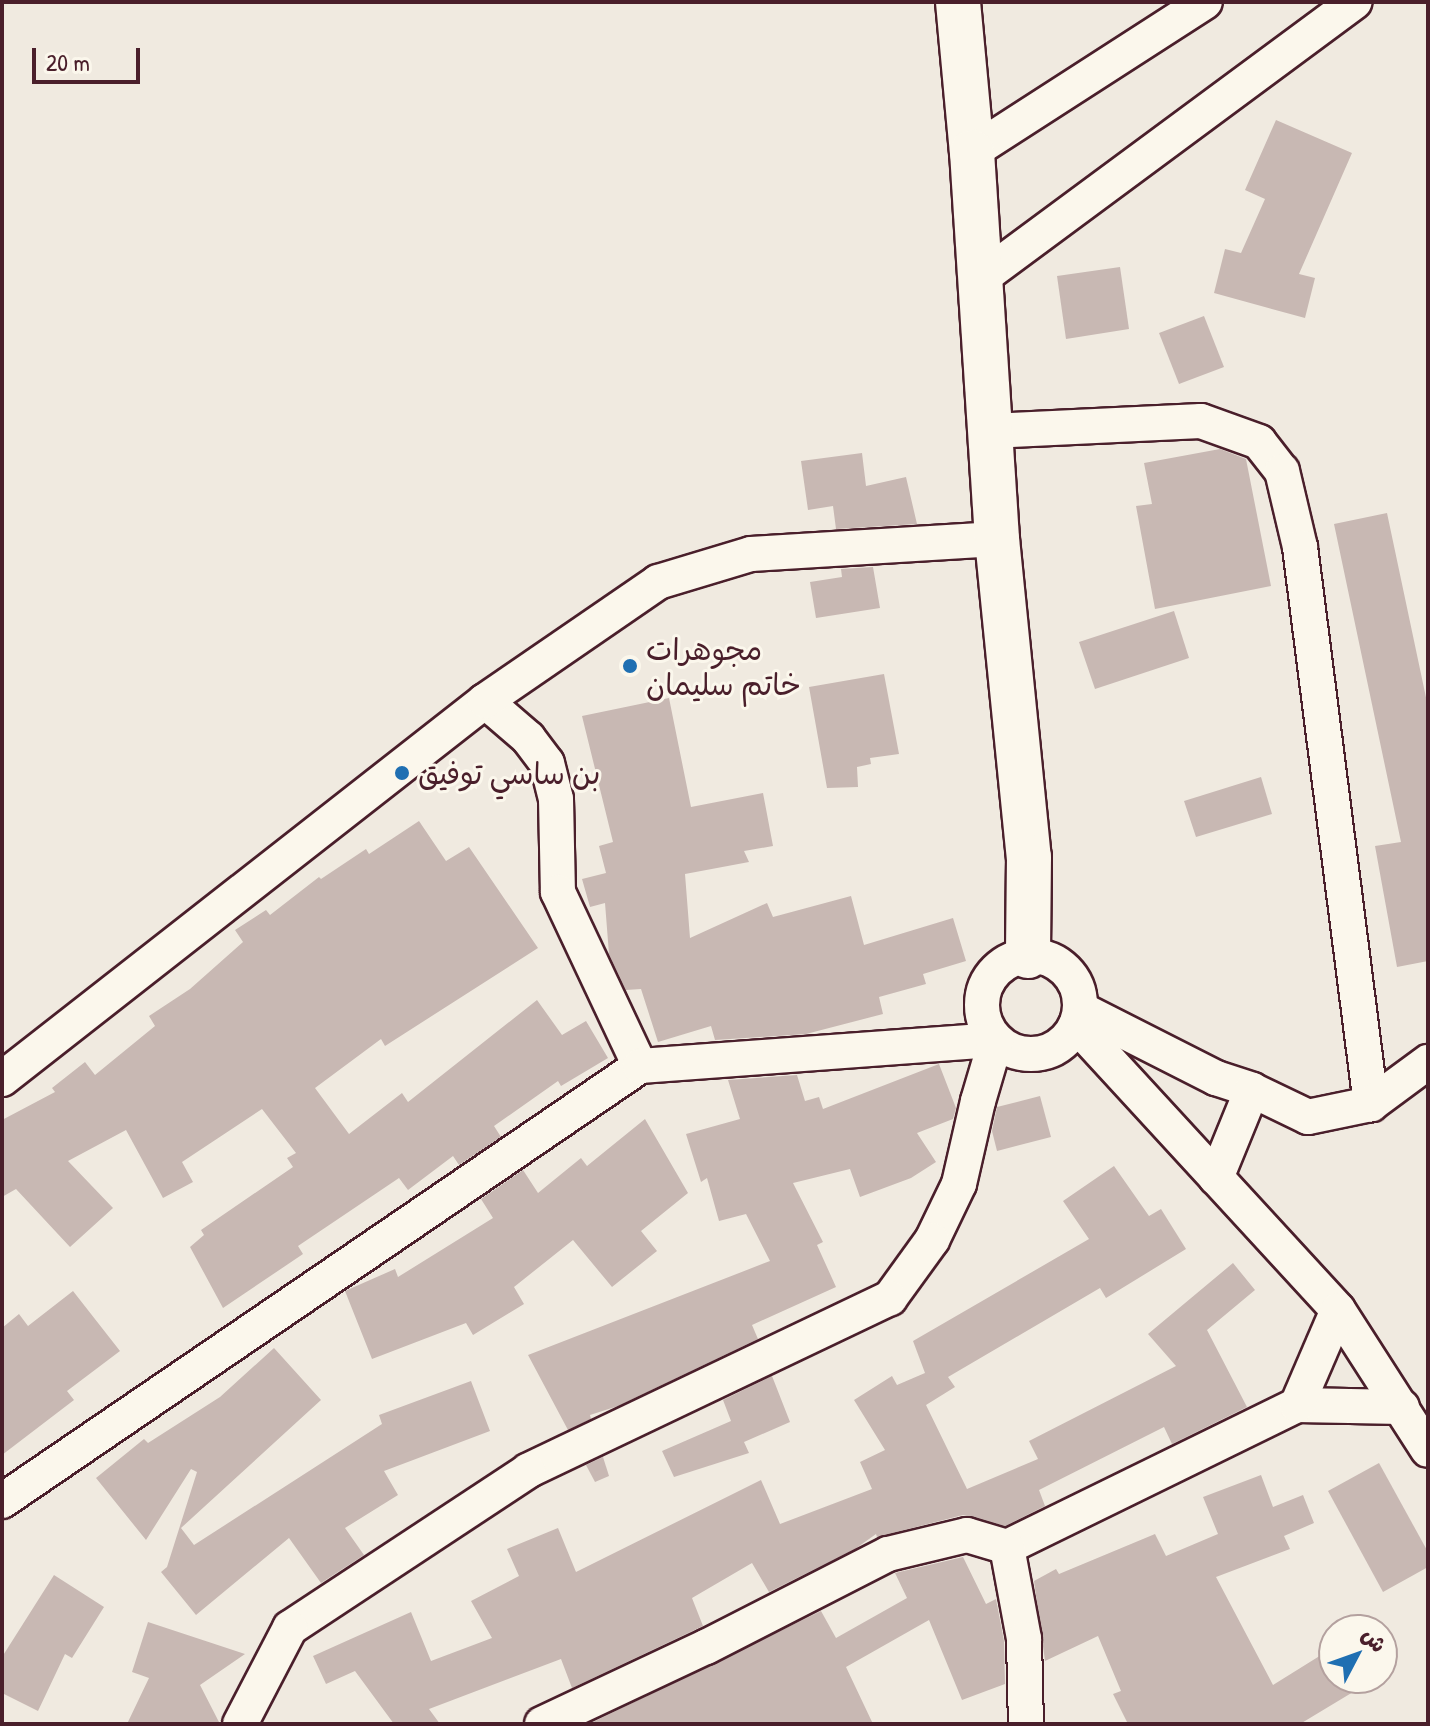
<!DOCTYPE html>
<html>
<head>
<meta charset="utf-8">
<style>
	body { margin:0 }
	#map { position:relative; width:1430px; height:1726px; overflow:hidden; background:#f0eae0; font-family:"Patrick Hand","Playpen Sans Arabic",sans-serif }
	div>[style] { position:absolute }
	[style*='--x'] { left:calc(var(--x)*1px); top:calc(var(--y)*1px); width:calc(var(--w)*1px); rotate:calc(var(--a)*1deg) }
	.building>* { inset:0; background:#c8b8b3 }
	.roads { filter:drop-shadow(2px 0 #4a1f2b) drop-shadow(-2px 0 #4a1f2b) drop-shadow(0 2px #4a1f2b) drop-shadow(0 -2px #4a1f2b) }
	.street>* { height:34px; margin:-17px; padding:0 17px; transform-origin:17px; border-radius:17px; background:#fbf7ec }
	.street>.ring { margin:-17px; padding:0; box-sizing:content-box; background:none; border:34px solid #fbf7ec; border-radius:50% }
	.secondary>* { height:44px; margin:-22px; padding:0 22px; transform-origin:22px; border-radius:22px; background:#fbf7ec }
	.dots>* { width:22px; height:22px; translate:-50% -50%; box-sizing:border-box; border:4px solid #fbf7ec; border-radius:50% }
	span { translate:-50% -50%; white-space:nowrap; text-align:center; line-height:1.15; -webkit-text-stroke:6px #fbf7ec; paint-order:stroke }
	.poi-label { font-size:30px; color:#4a1f2b }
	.left { translate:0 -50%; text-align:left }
	.frame { position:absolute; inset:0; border:4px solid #4a1f2b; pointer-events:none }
	.north { position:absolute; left:1318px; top:1614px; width:80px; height:80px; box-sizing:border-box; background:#fbf7ec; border:2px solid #b4a19f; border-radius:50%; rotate:49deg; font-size:22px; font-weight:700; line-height:32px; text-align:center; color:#4a1f2b }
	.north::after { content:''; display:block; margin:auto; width:28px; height:36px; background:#1f6fb2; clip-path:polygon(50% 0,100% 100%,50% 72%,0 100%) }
	.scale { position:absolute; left:32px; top:48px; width:108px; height:36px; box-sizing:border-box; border:4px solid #4a1f2b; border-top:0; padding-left:10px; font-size:24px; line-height:28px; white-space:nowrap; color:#4a1f2b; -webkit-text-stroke:6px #fbf7ec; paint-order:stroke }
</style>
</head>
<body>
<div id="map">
	<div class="building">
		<div style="clip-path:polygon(1276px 120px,1352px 153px,1299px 274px,1315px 278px,1305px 318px,1214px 293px,1225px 249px,1241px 253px,1265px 199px,1245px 190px)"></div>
		<div style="clip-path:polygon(1120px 267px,1129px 329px,1066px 339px,1057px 276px)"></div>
		<div style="clip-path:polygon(1204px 316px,1224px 367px,1179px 384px,1159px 333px)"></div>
		<div style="clip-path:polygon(1220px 449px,1246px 459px,1271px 586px,1155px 609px,1136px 506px,1152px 504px,1144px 463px)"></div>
		<div style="clip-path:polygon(862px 453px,866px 486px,906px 477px,917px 524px,836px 529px,833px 506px,808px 510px,801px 461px)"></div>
		<div style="clip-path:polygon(1387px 513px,1428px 707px,1428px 961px,1397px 967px,1375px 846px,1401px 842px,1334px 524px)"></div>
		<div style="clip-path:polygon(873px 567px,880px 608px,816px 618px,810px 582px,842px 577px,841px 569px)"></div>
		<div style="clip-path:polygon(1174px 611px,1189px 658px,1095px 689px,1079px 642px)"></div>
		<div style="clip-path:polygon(884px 674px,899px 754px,870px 758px,871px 764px,857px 767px,858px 787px,827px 788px,809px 687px)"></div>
		<div style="clip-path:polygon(669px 698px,691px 807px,763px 793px,773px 846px,744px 851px,749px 862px,685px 874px,690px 938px,767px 903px,773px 917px,851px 896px,864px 945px,953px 918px,966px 961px,923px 974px,926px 984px,879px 997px,883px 1014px,806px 1034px,715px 1040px,711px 1026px,658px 1042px,641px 989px,626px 990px,609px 954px,605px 903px,590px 907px,582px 879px,606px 873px,599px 846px,613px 842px,582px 716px)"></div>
		<div style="clip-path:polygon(1261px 777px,1272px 814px,1196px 837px,1184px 801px)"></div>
		<div style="clip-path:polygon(419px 821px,446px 861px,469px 847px,538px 948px,385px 1046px,381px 1039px,315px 1088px,349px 1134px,402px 1093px,408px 1102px,537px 1000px,562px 1035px,586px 1021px,608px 1058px,561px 1086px,558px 1081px,494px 1126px,501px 1137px,459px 1165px,453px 1156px,408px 1190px,399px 1178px,298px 1246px,303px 1254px,223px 1308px,190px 1247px,204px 1235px,201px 1230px,293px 1167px,287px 1158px,296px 1153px,262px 1109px,182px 1162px,193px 1182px,163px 1198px,126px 1130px,68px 1161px,113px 1208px,70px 1247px,16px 1189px,2px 1197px,2px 1120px,55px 1092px,52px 1088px,85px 1062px,95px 1075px,155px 1026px,149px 1016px,190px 989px,243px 942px,235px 930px,266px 910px,270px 915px,319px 877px,321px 879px,366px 849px,369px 854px)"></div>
		<div style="clip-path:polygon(939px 1064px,956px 1108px,953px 1119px,917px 1133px,936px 1162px,911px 1178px,860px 1197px,850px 1169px,793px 1183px,823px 1242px,817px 1245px,836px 1287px,752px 1325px,758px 1339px,618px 1406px,590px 1415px,591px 1419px,568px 1430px,528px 1355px,770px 1261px,746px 1214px,719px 1221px,707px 1178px,701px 1182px,686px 1134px,740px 1119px,728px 1080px,797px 1075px,805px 1101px,819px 1097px,823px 1109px)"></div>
		<div style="clip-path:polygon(1040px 1096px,1051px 1137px,997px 1151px,992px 1131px,997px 1107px)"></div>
		<div style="clip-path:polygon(645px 1119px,688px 1193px,641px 1231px,657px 1251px,612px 1287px,573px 1240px,514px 1287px,524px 1304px,473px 1335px,466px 1323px,372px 1359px,345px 1291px,395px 1269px,398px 1277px,493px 1218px,481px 1199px,523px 1170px,538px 1193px,581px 1158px,587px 1166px)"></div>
		<div style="clip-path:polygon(1114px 1166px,1149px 1216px,1161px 1209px,1186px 1249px,1106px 1298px,1100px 1288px,948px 1377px,955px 1387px,926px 1405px,967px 1489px,1038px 1459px,1029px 1441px,1176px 1366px,1148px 1334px,1233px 1263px,1255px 1290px,1207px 1330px,1247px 1407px,1172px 1444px,1164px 1427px,1039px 1490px,1045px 1506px,1005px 1526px,963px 1515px,877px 1537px,876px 1534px,855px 1549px,769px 1592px,752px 1563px,692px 1598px,703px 1626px,572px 1688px,561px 1659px,429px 1709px,440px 1724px,394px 1724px,355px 1671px,326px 1684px,313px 1656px,411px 1612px,431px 1661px,492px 1638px,471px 1601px,519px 1576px,507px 1549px,558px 1528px,576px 1572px,761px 1480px,780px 1524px,872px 1489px,860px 1462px,885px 1450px,854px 1400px,892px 1376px,897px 1385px,925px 1373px,913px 1341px,1089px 1239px,1063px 1201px)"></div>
		<div style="clip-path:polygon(73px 1291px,120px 1351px,67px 1391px,74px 1400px,2px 1455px,2px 1328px,19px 1314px,28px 1326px)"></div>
		<div style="clip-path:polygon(274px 1348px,321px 1400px,181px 1528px,194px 1545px,382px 1424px,379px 1415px,471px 1381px,490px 1431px,384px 1471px,398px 1495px,345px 1528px,364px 1555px,321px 1583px,289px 1538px,196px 1615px,161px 1572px,167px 1567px,197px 1472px,191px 1469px,146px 1540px,96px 1478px,144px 1439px,148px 1443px,220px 1397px)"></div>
		<div style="clip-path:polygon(772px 1376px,790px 1422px,744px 1442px,749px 1453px,674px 1477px,662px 1451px,731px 1421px,723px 1400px)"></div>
		<div style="clip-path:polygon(603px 1457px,609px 1476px,595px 1482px,586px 1465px)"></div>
		<div style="clip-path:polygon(1379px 1463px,1428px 1552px,1428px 1567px,1383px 1592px,1328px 1491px)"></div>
		<div style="clip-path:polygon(1261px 1475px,1273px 1507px,1303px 1495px,1314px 1523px,1284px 1536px,1290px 1549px,1216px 1577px,1273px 1685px,1334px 1647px,1334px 1678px,1360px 1678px,1363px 1686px,1300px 1724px,1128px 1724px,1113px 1694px,1121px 1691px,1098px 1636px,1045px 1661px,1034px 1581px,1056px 1569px,1059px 1574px,1155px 1534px,1166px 1556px,1218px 1534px,1203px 1497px)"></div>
		<div style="clip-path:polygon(963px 1557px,986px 1604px,996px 1599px,1004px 1641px,1005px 1684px,962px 1700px,929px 1620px,846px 1667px,873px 1724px,589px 1724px,821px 1611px,836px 1638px,907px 1598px,895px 1573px)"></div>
		<div style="clip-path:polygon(54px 1575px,104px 1607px,72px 1658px,65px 1654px,38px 1711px,2px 1693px,2px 1657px)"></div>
		<div style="clip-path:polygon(148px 1622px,245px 1654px,200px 1685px,220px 1724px,127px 1724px,149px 1678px,132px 1672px)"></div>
	</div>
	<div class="roads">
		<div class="street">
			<div style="--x:972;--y:152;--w:277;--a:-32.8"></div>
			<div style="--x:980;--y:279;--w:466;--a:-36.5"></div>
			<div style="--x:990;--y:431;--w:211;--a:-2.7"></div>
			<div style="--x:1201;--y:421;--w:62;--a:19.9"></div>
			<div style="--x:1259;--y:442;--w:37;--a:52"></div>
			<div style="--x:1282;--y:471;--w:78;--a:76.7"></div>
			<div style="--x:1300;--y:547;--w:562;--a:82.74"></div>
			<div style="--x:485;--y:701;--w:57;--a:40.7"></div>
			<div style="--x:528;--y:738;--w:31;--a:53"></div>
			<div style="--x:547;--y:763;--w:37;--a:76"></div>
			<div style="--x:556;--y:799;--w:93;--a:88.8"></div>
			<div style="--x:558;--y:892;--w:192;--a:64.8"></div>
			<div class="ring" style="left:982px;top:956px;width:64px;height:64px"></div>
			<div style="--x:1080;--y:1009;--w:153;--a:26.9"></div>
			<div style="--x:1216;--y:1078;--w:38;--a:18"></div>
			<div style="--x:1252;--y:1090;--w:62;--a:25.7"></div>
			<div style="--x:1308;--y:1117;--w:64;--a:-11.7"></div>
			<div style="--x:1371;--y:1104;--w:71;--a:-36.4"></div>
			<div style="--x:1076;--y:1025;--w:387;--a:47.4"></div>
			<div style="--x:1338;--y:1310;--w:166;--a:57.3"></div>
			<div style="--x:2;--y:1079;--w:613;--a:-38.05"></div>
			<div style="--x:485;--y:701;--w:210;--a:-34.5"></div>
			<div style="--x:658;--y:582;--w:97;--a:-16.8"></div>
			<div style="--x:751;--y:554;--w:246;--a:-3.5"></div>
			<div style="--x:1216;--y:1178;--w:95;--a:-67.8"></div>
			<div style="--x:1297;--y:1405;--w:105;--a:1.1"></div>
			<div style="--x:2;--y:1501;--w:772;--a:-34.29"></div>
			<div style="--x:640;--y:1066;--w:357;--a:-4.2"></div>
			<div style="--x:996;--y:1040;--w:64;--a:106.4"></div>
			<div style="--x:978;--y:1101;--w:85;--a:102.9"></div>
			<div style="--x:959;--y:1184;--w:62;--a:115.7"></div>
			<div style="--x:932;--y:1240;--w:72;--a:125.9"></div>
			<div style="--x:890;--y:1298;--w:401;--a:154.5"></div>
			<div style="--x:528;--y:1471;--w:285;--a:146.6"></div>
			<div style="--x:290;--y:1628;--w:108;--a:117.5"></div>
			<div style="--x:1007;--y:1547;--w:323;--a:-26.1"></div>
			<div style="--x:1297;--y:1405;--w:103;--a:-66.7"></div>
			<div style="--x:542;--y:1724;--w:181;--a:-25.2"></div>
			<div style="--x:706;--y:1647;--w:204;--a:-27.1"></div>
			<div style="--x:888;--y:1554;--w:81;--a:-13.5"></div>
			<div style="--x:967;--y:1535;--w:42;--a:16.7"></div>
			<div style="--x:1007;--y:1547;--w:94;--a:79.5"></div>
			<div style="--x:1024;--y:1639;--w:85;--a:88.7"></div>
		</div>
		<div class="secondary">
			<div style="--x:958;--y:2;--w:151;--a:84.7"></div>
			<div style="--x:972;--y:152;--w:388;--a:86.3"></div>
			<div style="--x:997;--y:539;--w:320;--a:84.3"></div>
			<div style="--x:1029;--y:857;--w:99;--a:90.6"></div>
		</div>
	</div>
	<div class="dots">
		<div style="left:630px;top:666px;background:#1f6fb2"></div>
		<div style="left:402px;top:773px;background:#1f6fb2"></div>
	</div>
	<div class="poi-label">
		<span class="left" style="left:646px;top:666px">مجوهرات<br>خاتم سليمان</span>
		<span class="left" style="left:418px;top:773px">بن ساسي توفيق</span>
	</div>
	<div class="frame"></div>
	<div class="north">ش</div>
	<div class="scale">20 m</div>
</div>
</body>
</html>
